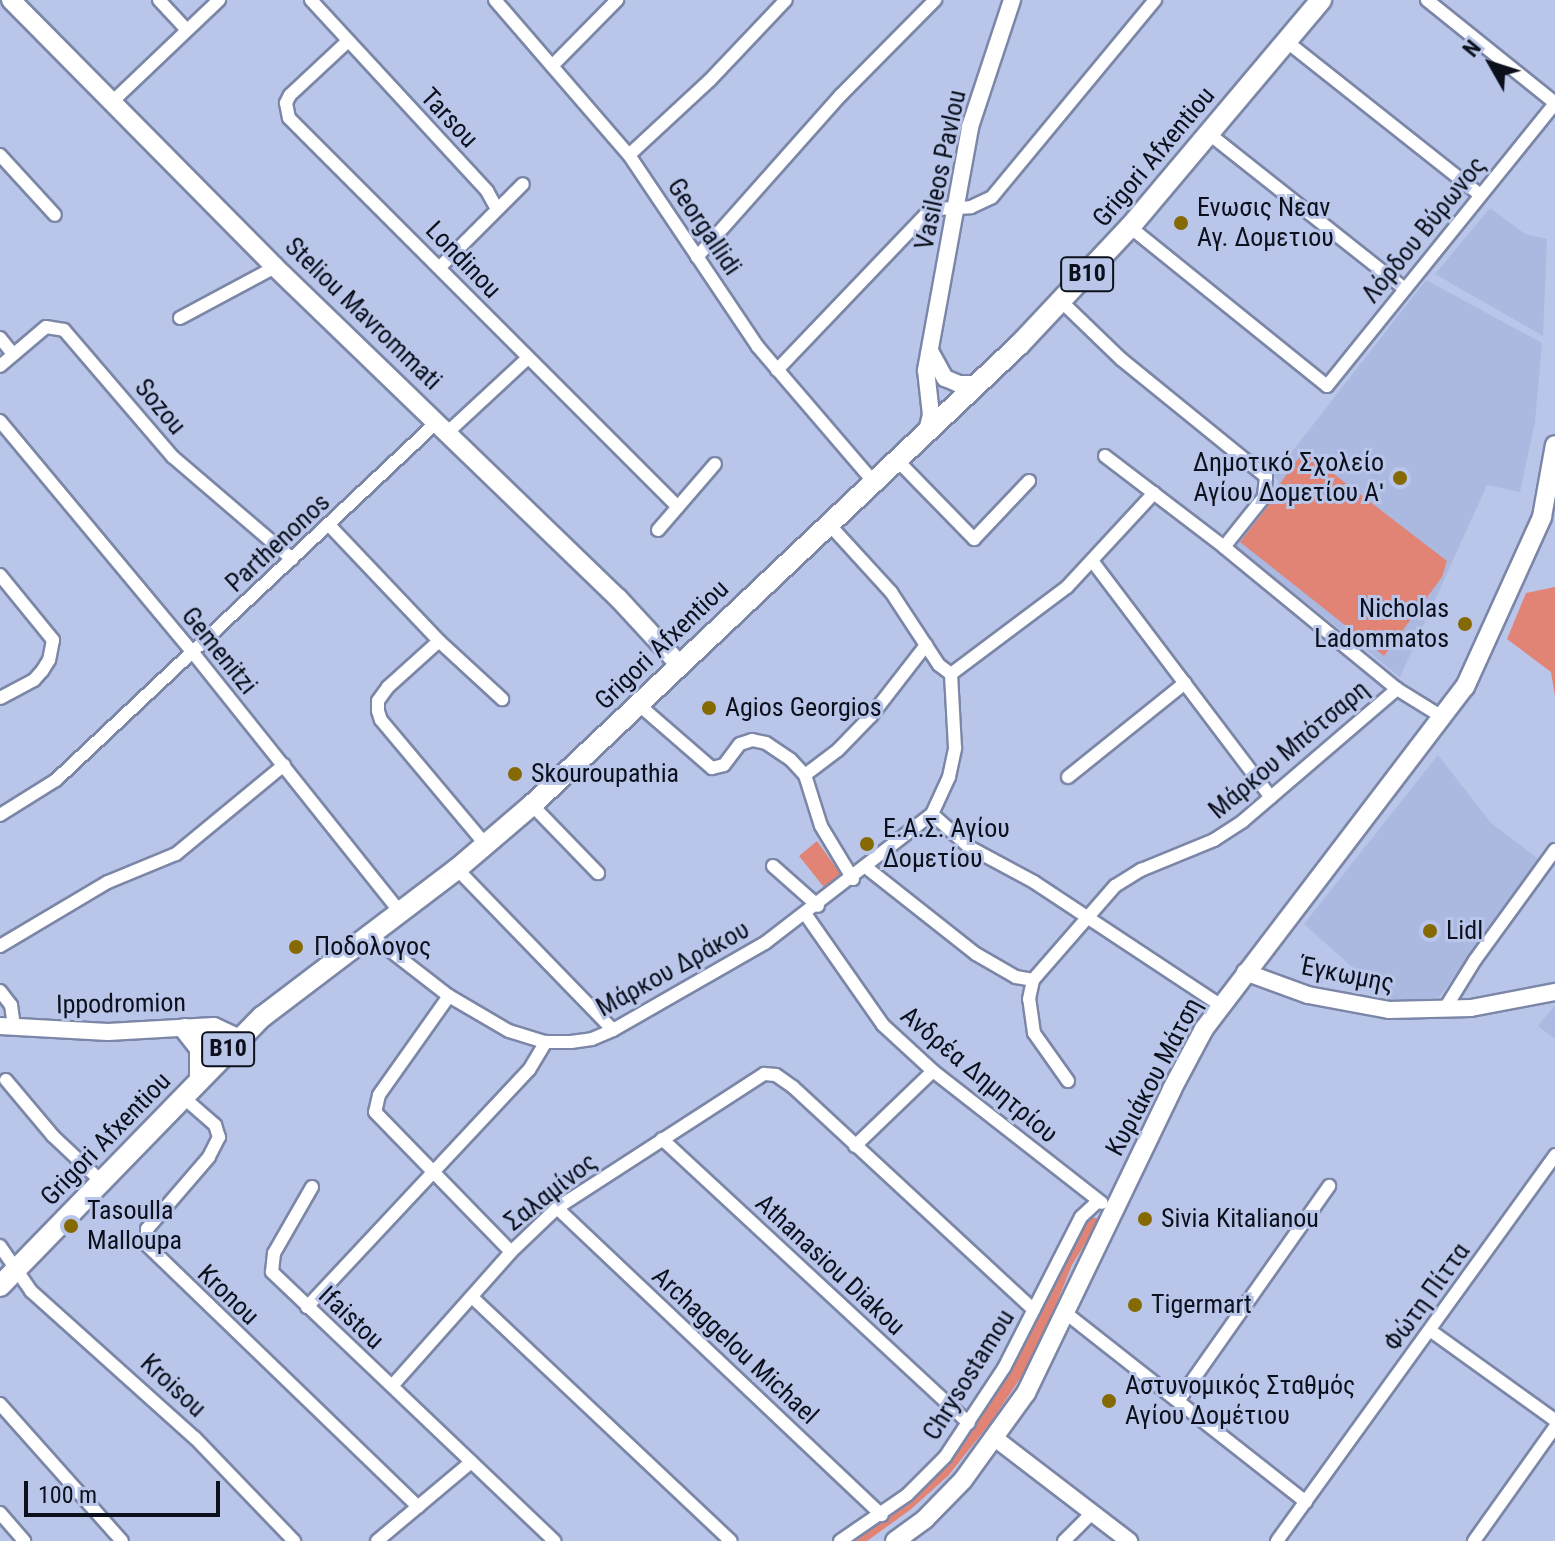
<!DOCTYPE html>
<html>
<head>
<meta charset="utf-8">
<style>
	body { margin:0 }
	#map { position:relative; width:1555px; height:1541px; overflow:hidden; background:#b9c6e9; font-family:"Roboto Condensed",sans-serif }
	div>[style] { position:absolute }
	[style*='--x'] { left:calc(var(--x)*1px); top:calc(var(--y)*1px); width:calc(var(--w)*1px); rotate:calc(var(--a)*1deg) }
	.built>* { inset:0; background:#abb9e1 }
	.green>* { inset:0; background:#e18476 }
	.roads { filter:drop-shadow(2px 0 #7c87a8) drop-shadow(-2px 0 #7c87a8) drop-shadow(0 2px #7c87a8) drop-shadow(0 -2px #7c87a8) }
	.minor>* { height:12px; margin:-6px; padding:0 6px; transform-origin:6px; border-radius:6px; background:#fff }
	.tertiary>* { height:16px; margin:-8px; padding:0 8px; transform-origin:8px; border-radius:8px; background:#fff }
	.secondary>* { height:18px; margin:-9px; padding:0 9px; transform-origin:9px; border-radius:9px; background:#fff }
	.primary>* { height:20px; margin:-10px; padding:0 10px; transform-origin:10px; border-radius:10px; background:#fff }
	.dots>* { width:22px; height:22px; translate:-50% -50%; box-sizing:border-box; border:4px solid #b9c6e9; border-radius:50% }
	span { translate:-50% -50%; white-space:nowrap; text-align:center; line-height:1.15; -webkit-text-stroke:6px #b9c6e9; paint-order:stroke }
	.shield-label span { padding:2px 6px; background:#b9c6e9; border:2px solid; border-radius:6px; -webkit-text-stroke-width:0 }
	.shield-label { font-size:24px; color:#0c101c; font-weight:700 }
	.street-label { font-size:26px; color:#0c101c }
	.poi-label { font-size:26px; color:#0c101c }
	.left { translate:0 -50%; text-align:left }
	.right { translate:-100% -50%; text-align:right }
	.north { position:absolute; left:1451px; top:24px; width:80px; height:80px; -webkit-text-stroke:6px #b9c6e9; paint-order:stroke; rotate:309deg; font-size:22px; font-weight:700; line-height:32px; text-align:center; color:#0c101c }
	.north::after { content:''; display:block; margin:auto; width:28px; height:36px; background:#0c101c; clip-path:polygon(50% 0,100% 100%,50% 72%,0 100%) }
	.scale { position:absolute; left:24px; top:1481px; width:196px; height:36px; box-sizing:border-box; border:4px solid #0c101c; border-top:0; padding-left:10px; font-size:24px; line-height:28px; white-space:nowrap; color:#0c101c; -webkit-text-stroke:6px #b9c6e9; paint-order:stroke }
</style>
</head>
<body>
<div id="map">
	<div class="built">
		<div style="clip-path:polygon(1490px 208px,1525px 234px,1547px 239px,1543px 336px,1435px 274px)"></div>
		<div style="clip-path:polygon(1426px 280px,1542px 343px,1535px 422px,1520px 492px,1487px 485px,1400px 677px,1234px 545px,1270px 499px,1279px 481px,1273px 476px)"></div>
		<div style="clip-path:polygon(1438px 755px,1491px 823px,1541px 861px,1439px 997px,1416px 1005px,1391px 1002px,1304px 924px)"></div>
		<div style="clip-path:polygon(1555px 1005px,1555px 1039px,1538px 1026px)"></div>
	</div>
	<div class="green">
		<div style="clip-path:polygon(1304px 451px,1447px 561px,1442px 577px,1384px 656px,1240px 542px,1272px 501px,1279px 485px)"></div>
		<div style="clip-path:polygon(1555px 587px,1555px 696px,1551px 672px,1507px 639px,1526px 593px)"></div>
		<div style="clip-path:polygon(817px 841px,844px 879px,827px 891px,799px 856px)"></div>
		<div style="clip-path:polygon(1091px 1217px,1100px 1219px,1072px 1265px,1035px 1356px,991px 1422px,948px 1476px,910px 1510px,867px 1541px,855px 1541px,904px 1506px,950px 1457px,1007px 1377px,1085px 1220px)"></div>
	</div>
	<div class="roads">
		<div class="minor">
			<div style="--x:159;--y:0;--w:41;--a:47"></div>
			<div style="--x:311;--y:0;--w:260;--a:47.3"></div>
			<div style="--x:487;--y:191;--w:18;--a:61"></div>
			<div style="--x:495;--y:0;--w:205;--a:49.2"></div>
			<div style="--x:629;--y:155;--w:231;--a:56.1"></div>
			<div style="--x:758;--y:347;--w:177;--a:49.4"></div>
			<div style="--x:1427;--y:0;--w:164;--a:38.8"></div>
			<div style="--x:348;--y:41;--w:79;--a:137"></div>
			<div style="--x:290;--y:95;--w:9;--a:117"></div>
			<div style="--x:286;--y:103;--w:15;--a:79"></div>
			<div style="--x:289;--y:118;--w:550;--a:45"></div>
			<div style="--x:1286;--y:41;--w:248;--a:38.4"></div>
			<div style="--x:552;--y:66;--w:93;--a:-45.4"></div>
			<div style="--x:112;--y:102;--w:148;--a:-43.6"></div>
			<div style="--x:1208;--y:133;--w:251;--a:38.4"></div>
			<div style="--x:0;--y:155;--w:81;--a:47.5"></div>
			<div style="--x:629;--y:155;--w:110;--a:-42.8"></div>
			<div style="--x:710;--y:80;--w:110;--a:-46.5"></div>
			<div style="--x:1130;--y:227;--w:253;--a:38.9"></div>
			<div style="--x:1327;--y:386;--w:363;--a:-51.1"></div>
			<div style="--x:697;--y:257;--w:217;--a:-48.4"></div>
			<div style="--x:841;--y:95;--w:134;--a:-45.3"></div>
			<div style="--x:440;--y:267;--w:117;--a:-45"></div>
			<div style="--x:1062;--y:302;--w:82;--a:44"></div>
			<div style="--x:1121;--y:359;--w:187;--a:39.1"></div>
			<div style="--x:1266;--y:477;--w:20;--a:96"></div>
			<div style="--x:1264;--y:497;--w:64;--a:128.7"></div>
			<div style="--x:180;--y:318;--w:108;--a:-28.2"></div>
			<div style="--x:0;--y:338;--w:21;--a:51"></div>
			<div style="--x:0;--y:366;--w:60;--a:-40.3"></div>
			<div style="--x:46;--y:327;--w:18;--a:9"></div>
			<div style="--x:64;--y:330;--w:167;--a:49.4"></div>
			<div style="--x:173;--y:457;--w:157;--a:40.6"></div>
			<div style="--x:777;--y:370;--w:216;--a:-46.3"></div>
			<div style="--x:926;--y:214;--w:12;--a:-24"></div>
			<div style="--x:937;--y:209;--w:34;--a:-3"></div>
			<div style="--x:971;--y:207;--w:23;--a:-25"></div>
			<div style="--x:992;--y:197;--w:256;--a:-50.4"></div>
			<div style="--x:0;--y:421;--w:303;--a:50.2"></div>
			<div style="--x:194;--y:654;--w:330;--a:51.4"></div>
			<div style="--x:448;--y:432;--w:109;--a:-42.8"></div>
			<div style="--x:1105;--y:456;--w:150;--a:37.4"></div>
			<div style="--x:1224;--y:547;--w:224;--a:39.4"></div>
			<div style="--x:1397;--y:689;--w:55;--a:31.7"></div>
			<div style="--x:896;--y:459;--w:112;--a:45.7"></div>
			<div style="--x:974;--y:539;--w:80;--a:-46.5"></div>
			<div style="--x:827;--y:522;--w:95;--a:47.6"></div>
			<div style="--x:891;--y:592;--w:87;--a:56.7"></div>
			<div style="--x:939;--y:665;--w:15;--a:37"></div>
			<div style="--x:329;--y:525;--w:160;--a:46.5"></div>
			<div style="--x:439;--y:641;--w:86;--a:42.6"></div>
			<div style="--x:658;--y:530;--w:87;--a:-49.2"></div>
			<div style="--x:1093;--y:562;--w:295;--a:52.9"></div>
			<div style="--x:0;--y:575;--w:84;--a:50.8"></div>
			<div style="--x:53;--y:640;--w:20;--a:101"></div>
			<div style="--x:49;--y:660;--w:13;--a:122"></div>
			<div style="--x:42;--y:671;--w:12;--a:132"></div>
			<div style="--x:34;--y:680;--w:38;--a:152"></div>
			<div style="--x:439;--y:641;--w:69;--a:138"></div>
			<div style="--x:388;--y:687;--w:17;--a:126"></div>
			<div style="--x:378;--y:701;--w:10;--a:90"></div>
			<div style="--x:378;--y:711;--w:9;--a:72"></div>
			<div style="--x:381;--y:720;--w:163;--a:50"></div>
			<div style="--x:951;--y:674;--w:145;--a:-36.9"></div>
			<div style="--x:1067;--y:587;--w:128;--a:-47.2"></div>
			<div style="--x:638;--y:704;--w:98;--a:40.9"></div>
			<div style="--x:712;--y:768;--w:12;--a:-14"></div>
			<div style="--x:724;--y:765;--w:26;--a:-53"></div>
			<div style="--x:740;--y:744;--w:13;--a:-18"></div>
			<div style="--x:752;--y:740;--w:14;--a:12"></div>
			<div style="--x:766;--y:743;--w:30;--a:34"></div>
			<div style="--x:791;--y:760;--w:21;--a:47"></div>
			<div style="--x:805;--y:775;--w:53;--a:72.6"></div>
			<div style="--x:821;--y:826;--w:62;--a:58.9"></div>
			<div style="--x:805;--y:775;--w:41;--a:-37.1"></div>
			<div style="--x:838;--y:750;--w:47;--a:-45.9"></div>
			<div style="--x:871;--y:716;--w:90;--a:-52.2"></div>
			<div style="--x:1068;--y:777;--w:150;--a:-38.8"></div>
			<div style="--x:532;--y:805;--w:95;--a:45.9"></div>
			<div style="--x:932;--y:814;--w:50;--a:41.7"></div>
			<div style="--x:969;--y:847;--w:74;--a:28.3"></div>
			<div style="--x:1034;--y:882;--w:223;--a:33.5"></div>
			<div style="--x:0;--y:815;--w:66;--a:-32"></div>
			<div style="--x:56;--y:780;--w:523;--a:-43.22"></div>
			<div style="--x:773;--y:866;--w:60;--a:41.6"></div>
			<div style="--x:867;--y:868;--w:139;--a:38.3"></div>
			<div style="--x:976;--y:954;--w:46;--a:29.9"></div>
			<div style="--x:1016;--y:977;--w:17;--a:10"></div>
			<div style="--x:457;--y:869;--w:224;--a:45.9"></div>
			<div style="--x:806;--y:915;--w:134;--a:55"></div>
			<div style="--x:883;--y:1025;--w:68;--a:42.6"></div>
			<div style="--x:933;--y:1071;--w:214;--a:38"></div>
			<div style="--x:369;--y:934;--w:101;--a:37.8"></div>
			<div style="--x:449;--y:996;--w:69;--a:30.3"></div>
			<div style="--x:509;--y:1031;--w:39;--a:17"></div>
			<div style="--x:546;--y:1042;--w:25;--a:0"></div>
			<div style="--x:571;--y:1042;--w:21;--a:-8"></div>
			<div style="--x:592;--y:1039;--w:23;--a:-23"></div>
			<div style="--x:613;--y:1030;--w:175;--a:-29.8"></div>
			<div style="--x:765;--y:943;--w:211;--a:-37.7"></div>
			<div style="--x:932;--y:814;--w:41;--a:-65.3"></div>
			<div style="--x:949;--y:777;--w:30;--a:-78"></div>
			<div style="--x:955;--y:748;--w:74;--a:-93.1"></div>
			<div style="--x:0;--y:946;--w:126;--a:-30.7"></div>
			<div style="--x:108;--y:882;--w:74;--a:-22.4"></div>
			<div style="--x:176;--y:854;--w:140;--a:-39.5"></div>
			<div style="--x:0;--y:991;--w:18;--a:52"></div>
			<div style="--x:11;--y:1005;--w:22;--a:82"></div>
			<div style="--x:449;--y:996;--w:121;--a:125.3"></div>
			<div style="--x:379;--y:1095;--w:17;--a:103"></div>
			<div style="--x:375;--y:1112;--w:195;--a:45.8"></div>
			<div style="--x:1444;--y:1010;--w:59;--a:-58.2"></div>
			<div style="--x:1475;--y:960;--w:136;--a:-54"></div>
			<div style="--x:6;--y:1080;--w:73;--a:50"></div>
			<div style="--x:53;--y:1136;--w:67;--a:43.2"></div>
			<div style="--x:1068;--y:1081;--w:59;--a:-125.3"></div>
			<div style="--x:1034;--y:1033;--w:34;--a:-98"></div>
			<div style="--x:1029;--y:999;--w:19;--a:-78"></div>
			<div style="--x:1033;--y:980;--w:125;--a:-48.9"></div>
			<div style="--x:1115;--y:886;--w:31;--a:-32"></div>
			<div style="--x:1141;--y:870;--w:79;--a:-22.3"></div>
			<div style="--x:1214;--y:840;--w:35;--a:-33"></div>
			<div style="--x:1243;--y:821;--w:203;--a:-40.6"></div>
			<div style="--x:183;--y:1097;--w:43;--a:41.2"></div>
			<div style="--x:215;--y:1125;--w:13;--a:72"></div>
			<div style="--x:219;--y:1137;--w:22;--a:117"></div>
			<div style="--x:209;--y:1157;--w:95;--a:130.7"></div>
			<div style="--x:147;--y:1229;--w:16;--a:90"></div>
			<div style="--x:147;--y:1245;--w:377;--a:44"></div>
			<div style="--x:662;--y:1139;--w:418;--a:42.8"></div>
			<div style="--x:855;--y:1146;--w:108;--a:-43.9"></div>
			<div style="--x:312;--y:1187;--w:76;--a:119.9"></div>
			<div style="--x:274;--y:1253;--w:19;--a:96"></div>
			<div style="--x:272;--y:1272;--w:390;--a:43.6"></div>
			<div style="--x:557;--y:1208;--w:447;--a:43.4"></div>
			<div style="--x:0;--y:1246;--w:55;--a:55.4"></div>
			<div style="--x:31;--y:1291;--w:220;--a:41.9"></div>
			<div style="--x:195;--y:1438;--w:143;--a:46.1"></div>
			<div style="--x:473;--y:1298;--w:354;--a:43.3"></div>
			<div style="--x:307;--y:1307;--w:325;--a:-46.9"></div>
			<div style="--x:529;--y:1070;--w:33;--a:-59"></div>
			<div style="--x:1067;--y:1314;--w:304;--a:38.2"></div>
			<div style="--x:1431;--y:1331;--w:153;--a:35.7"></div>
			<div style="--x:392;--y:1386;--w:179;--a:-48.4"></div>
			<div style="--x:511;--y:1252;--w:64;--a:-43.7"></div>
			<div style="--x:557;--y:1208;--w:247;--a:-32.9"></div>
			<div style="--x:764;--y:1074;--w:12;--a:5"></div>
			<div style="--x:776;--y:1075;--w:21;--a:35"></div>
			<div style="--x:793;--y:1087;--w:328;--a:42.8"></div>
			<div style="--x:1178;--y:1401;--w:263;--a:-54.9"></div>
			<div style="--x:0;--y:1404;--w:183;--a:48.3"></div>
			<div style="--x:0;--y:1513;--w:37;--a:49"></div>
			<div style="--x:377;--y:1541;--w:123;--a:-40"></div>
			<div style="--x:840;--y:1541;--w:81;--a:-34.5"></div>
			<div style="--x:907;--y:1495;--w:54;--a:-45"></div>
			<div style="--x:945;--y:1457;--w:107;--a:-56.5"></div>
			<div style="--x:1004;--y:1368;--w:169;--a:-63"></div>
			<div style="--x:1081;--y:1217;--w:23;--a:-43"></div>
			<div style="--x:1064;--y:1541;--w:40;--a:-45"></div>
			<div style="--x:1277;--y:1541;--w:476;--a:-54.2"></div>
			<div style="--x:1474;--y:1541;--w:140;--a:-54.6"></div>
		</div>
		<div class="tertiary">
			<div style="--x:931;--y:353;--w:29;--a:61"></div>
			<div style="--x:945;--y:378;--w:15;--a:23"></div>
			<div style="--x:959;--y:384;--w:18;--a:0"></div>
			<div style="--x:927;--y:431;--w:16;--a:-76"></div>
			<div style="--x:931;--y:415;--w:45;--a:-96.3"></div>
			<div style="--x:926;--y:370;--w:247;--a:-79.7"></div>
			<div style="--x:970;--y:127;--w:134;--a:-71.7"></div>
			<div style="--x:1245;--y:972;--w:67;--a:20.1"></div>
			<div style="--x:1308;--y:995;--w:82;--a:10.5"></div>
			<div style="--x:1389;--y:1010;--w:82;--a:-1.4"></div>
			<div style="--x:1471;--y:1008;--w:86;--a:-10.8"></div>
			<div style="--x:0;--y:1026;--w:108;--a:3.2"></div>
			<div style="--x:108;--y:1032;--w:106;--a:-3.2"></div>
			<div style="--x:214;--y:1026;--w:29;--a:25"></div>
			<div style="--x:996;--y:1439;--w:168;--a:37.5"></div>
		</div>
		<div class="secondary">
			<div style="--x:11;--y:0;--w:375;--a:45.3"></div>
			<div style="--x:275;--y:267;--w:477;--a:44"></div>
			<div style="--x:618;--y:598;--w:90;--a:47.3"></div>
			<div style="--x:895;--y:1541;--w:37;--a:-36"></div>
			<div style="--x:925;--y:1519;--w:54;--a:-45.7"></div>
			<div style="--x:963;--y:1480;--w:107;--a:-54.1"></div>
			<div style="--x:1026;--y:1393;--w:337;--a:-64.3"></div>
			<div style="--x:1172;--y:1089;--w:68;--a:-61.9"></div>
			<div style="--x:1204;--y:1029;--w:430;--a:-52.7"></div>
			<div style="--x:1465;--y:687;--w:187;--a:-65.6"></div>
			<div style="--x:1542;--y:517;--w:73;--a:-79.8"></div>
		</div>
		<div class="primary">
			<div style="--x:185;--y:1029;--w:24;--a:52"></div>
			<div style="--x:200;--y:1048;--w:31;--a:90"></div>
			<div style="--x:0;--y:1286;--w:376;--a:-45.8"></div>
			<div style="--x:262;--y:1017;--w:245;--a:-37.2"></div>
			<div style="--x:457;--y:869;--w:99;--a:-40.5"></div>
			<div style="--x:532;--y:805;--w:670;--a:-43.37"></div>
			<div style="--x:1019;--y:345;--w:162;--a:-46.8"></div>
			<div style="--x:1130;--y:227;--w:297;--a:-49.9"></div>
		</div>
	</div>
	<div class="dots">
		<div style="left:1181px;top:223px;background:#856903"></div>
		<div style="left:1400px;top:478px;background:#856903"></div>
		<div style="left:1465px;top:624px;background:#856903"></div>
		<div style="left:709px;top:708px;background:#856903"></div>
		<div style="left:515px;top:774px;background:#856903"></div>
		<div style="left:867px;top:844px;background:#856903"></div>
		<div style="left:1430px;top:931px;background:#856903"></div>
		<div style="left:296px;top:947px;background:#856903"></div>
		<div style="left:1145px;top:1219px;background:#856903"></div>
		<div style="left:71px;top:1226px;background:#856903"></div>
		<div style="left:1135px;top:1305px;background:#856903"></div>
		<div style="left:1109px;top:1401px;background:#856903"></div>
	</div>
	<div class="shield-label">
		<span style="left:1087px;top:274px">B10</span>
		<span style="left:228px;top:1049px">B10</span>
	</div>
	<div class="street-label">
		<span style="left:449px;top:118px;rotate:47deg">Tarsou</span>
		<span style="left:1154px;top:157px;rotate:-50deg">Grigori Afxentiou</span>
		<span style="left:941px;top:170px;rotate:-78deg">Vasileos Pavlou</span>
		<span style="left:704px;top:227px;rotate:56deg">Georgallidi</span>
		<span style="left:1424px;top:230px;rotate:-51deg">Λόρδου Βύρωνος</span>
		<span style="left:463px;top:260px;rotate:46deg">Londinou</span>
		<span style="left:363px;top:314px;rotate:44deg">Steliou Mavrommati</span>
		<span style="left:160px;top:407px;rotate:50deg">Sozou</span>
		<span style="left:278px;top:543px;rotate:-43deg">Parthenonos</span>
		<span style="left:662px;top:645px;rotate:-44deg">Grigori Afxentiou</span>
		<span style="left:219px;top:651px;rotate:51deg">Gemenitzi</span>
		<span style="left:1289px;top:750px;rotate:-40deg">Μάρκου Μπότσαρη</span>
		<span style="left:673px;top:969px;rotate:-29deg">Μάρκου Δράκου</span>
		<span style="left:1347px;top:975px;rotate:11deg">Έγκωμης</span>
		<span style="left:121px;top:1004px;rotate:-1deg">Ippodromion</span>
		<span style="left:979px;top:1075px;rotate:40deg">Ανδρέα Δημητρίου</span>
		<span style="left:1154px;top:1077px;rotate:-62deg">Κυριάκου Μάτση</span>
		<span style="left:106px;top:1139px;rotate:-46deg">Grigori Afxentiou</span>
		<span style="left:551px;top:1192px;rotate:-38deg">Σαλαμίνος</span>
		<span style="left:830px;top:1265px;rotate:43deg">Athanasiou Diakou</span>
		<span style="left:228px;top:1295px;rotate:44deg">Kronou</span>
		<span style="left:1427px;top:1297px;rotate:-54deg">Φώτη Πίττα</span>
		<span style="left:351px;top:1318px;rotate:43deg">Ifaistou</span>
		<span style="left:735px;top:1346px;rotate:43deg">Archaggelou Michael</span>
		<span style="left:969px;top:1375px;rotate:-58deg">Chrysostamou</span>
		<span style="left:173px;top:1386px;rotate:43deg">Kroisou</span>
	</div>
	<div class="poi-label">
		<span class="left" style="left:1197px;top:223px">Ενωσις Νεαν<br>Αγ. Δομετιου</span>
		<span class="right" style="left:1384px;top:478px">Δημοτικό Σχολείο<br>Αγίου Δομετίου Αʹ</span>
		<span class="right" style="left:1449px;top:624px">Nicholas<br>Ladommatos</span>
		<span class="left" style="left:725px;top:708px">Agios Georgios</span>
		<span class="left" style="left:531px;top:774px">Skouroupathia</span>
		<span class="left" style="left:883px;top:844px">Ε.Α.Σ. Αγίου<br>Δομετίου</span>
		<span class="left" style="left:1446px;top:931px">Lidl</span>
		<span class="left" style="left:314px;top:947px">Ποδολογος</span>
		<span class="left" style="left:87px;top:1226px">Tasoulla<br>Malloupa</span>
		<span class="left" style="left:1161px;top:1219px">Sivia Kitalianou</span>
		<span class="left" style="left:1151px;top:1305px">Tigermart</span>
		<span class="left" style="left:1125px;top:1401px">Αστυνομικός Σταθμός<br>Αγίου Δομέτιου</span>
	</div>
	<div class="north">N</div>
	<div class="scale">100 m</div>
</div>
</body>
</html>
